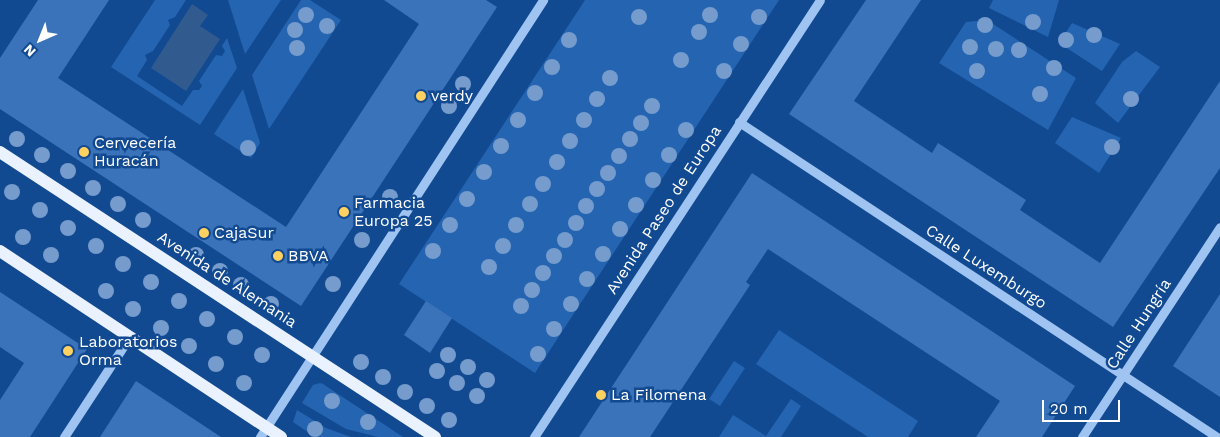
<!DOCTYPE html>
<html>
<head>
<meta charset="utf-8">
<style>
	body { margin:0 }
	#map { position:relative; width:1220px; height:437px; overflow:hidden; background:#124a92; font-family:"Work Sans",sans-serif }
	div>[style] { position:absolute }
	[style*='--x'] { left:calc(var(--x)*1px); top:calc(var(--y)*1px); width:calc(var(--w)*1px); rotate:calc(var(--a)*1deg) }
	.green>* { inset:0; background:#2464b1 }
	.water>* { inset:0; background:#315a8f }
	.building>* { inset:0; background:#3b73ba }
	.minor>* { height:9px; margin:-4.5px; padding:0 4.5px; transform-origin:4.5px; border-radius:4.5px; background:#9fc4f2 }
	.major>* { height:12px; margin:-6px; padding:0 6px; transform-origin:6px; border-radius:6px; background:#eaf2ff }
	.trees>* { width:16px; height:16px; margin:-8px; border-radius:50%; background:#759ccd }
	.dots>* { width:14px; height:14px; translate:-50% -50%; box-sizing:border-box; border:2px solid #124a92; border-radius:50% }
	span { translate:-50% -50%; white-space:nowrap; text-align:center; line-height:1.15; -webkit-text-stroke:5px #124a92; paint-order:stroke }
	.poi-label { font-size:16px; color:#fff }
	.left { translate:0 -50%; text-align:left }
	.street-label { font-size:16px; color:#fff }
	.north { position:absolute; left:15px; top:15px; width:50px; height:50px; -webkit-text-stroke:4px #124a92; paint-order:stroke; rotate:224deg; font-size:14px; font-weight:700; line-height:20px; text-align:center; color:#fff }
	.north::after { content:''; display:block; margin:auto; width:18px; height:22px; background:#fff; clip-path:polygon(50% 0,100% 100%,50% 72%,0 100%) }
	.scale { position:absolute; left:1042px; top:400px; width:78px; height:22px; box-sizing:border-box; border:2px solid #fff; border-top:0; padding-left:6px; font-size:15px; line-height:18px; white-space:nowrap; color:#fff; -webkit-text-stroke:4px #124a92; paint-order:stroke }
</style>
</head>
<body>
<div id="map">
	<div class="green">
		<div style="clip-path:polygon(155px 0,186px 0,175px 17px,168px 20px,170px 25px,153px 51px,145px 55px,147px 60px,137px 76px,182px 106px,193px 90px,199px 90px,202px 86px,199px 81px,216px 55px,222px 56px,225px 51px,222px 46px,227px 38px,237px 68px,200px 125px,111px 67px)"></div>
		<div style="clip-path:polygon(228px 0,281px 0,245px 54px)"></div>
		<div style="clip-path:polygon(301px 0,310px 0,341px 20px,269px 129px,252px 75px)"></div>
		<div style="clip-path:polygon(585px 0,779px 0,535px 373px,399px 284px)"></div>
		<div style="clip-path:polygon(993px 0,1059px 0,1048px 37px,989px 8px)"></div>
		<div style="clip-path:polygon(987px 20px,1076px 78px,1048px 130px,939px 63px,966px 22px)"></div>
		<div style="clip-path:polygon(1072px 23px,1120px 44px,1102px 71px,1059px 43px)"></div>
		<div style="clip-path:polygon(1136px 51px,1160px 67px,1118px 123px,1095px 103px,1122px 62px)"></div>
		<div style="clip-path:polygon(243px 89px,260px 143px,251px 158px,214px 134px)"></div>
		<div style="clip-path:polygon(1072px 117px,1121px 138px,1099px 173px,1055px 143px)"></div>
		<div style="clip-path:polygon(779px 330px,918px 421px,908px 437px,868px 437px,756px 364px)"></div>
		<div style="clip-path:polygon(734px 361px,745px 368px,720px 406px,709px 399px)"></div>
		<div style="clip-path:polygon(320px 383px,323px 384px,403px 437px,378px 437px,346px 429px,302px 403px,313px 385px)"></div>
		<div style="clip-path:polygon(791px 399px,801px 406px,781px 437px,719px 437px,733px 415px,766px 436px)"></div>
		<div style="clip-path:polygon(297px 410px,326px 428px,351px 437px,315px 437px,293px 422px)"></div>
	</div>
	<div class="water">
		<div style="clip-path:polygon(192px 4px,208px 15px,200px 26px,220px 39px,186px 91px,151px 68px)"></div>
	</div>
	<div class="building">
		<div style="clip-path:polygon(38px 0,109px 0,58px 78px,286px 227px,419px 24px,384px 0,486px 0,497px 7px,301px 306px,0 109px,0 58px)"></div>
		<div style="clip-path:polygon(866px 0,921px 0,854px 101px,932px 153px,938px 143px,1026px 200px,1020px 210px,1100px 263px,1220px 81px,1220px 168px,1113px 327px,789px 114px)"></div>
		<div style="clip-path:polygon(752px 173px,1075px 386px,1042px 437px,976px 437px,1000px 401px,768px 249px,746px 282px,750px 285px,650px 437px,579px 437px)"></div>
		<div style="clip-path:polygon(0 292px,87px 349px,30px 437px,0 437px,0 400px,24px 363px,0 347px)"></div>
		<div style="clip-path:polygon(1220px 294px,1220px 397px,1173px 366px)"></div>
		<div style="clip-path:polygon(426px 301px,452px 318px,430px 353px,404px 335px)"></div>
		<div style="clip-path:polygon(136px 381px,221px 437px,100px 437px)"></div>
	</div>
	<div class="minor">
		<div style="--x:739;--y:122;--w:572;--a:33.38"></div>
		<div style="--x:64;--y:437;--w:121;--a:-56.8"></div>
		<div style="--x:260;--y:437;--w:521;--a:-57.07"></div>
		<div style="--x:534;--y:437;--w:522;--a:-56.8"></div>
		<div style="--x:1082;--y:437;--w:251;--a:-56.7"></div>
	</div>
	<div class="major">
		<div style="--x:0;--y:152;--w:520;--a:33.23"></div>
		<div style="--x:0;--y:251;--w:337;--a:33.5"></div>
	</div>
	<div class="trees">
		<div style="left:306px;top:15px"></div>
		<div style="left:710px;top:15px"></div>
		<div style="left:639px;top:17px"></div>
		<div style="left:759px;top:17px"></div>
		<div style="left:1033px;top:22px"></div>
		<div style="left:985px;top:25px"></div>
		<div style="left:327px;top:26px"></div>
		<div style="left:295px;top:30px"></div>
		<div style="left:699px;top:32px"></div>
		<div style="left:1094px;top:35px"></div>
		<div style="left:569px;top:40px"></div>
		<div style="left:1066px;top:40px"></div>
		<div style="left:741px;top:44px"></div>
		<div style="left:970px;top:47px"></div>
		<div style="left:297px;top:48px"></div>
		<div style="left:996px;top:49px"></div>
		<div style="left:1019px;top:50px"></div>
		<div style="left:681px;top:60px"></div>
		<div style="left:552px;top:67px"></div>
		<div style="left:1054px;top:68px"></div>
		<div style="left:724px;top:71px"></div>
		<div style="left:977px;top:71px"></div>
		<div style="left:610px;top:78px"></div>
		<div style="left:463px;top:84px"></div>
		<div style="left:535px;top:93px"></div>
		<div style="left:1040px;top:94px"></div>
		<div style="left:597px;top:99px"></div>
		<div style="left:1131px;top:99px"></div>
		<div style="left:449px;top:106px"></div>
		<div style="left:652px;top:106px"></div>
		<div style="left:518px;top:120px"></div>
		<div style="left:584px;top:120px"></div>
		<div style="left:641px;top:123px"></div>
		<div style="left:686px;top:130px"></div>
		<div style="left:17px;top:139px"></div>
		<div style="left:630px;top:139px"></div>
		<div style="left:570px;top:141px"></div>
		<div style="left:501px;top:146px"></div>
		<div style="left:1112px;top:147px"></div>
		<div style="left:248px;top:148px"></div>
		<div style="left:42px;top:155px"></div>
		<div style="left:669px;top:155px"></div>
		<div style="left:619px;top:156px"></div>
		<div style="left:557px;top:162px"></div>
		<div style="left:68px;top:171px"></div>
		<div style="left:484px;top:172px"></div>
		<div style="left:608px;top:173px"></div>
		<div style="left:653px;top:180px"></div>
		<div style="left:543px;top:184px"></div>
		<div style="left:93px;top:188px"></div>
		<div style="left:597px;top:189px"></div>
		<div style="left:12px;top:192px"></div>
		<div style="left:390px;top:197px"></div>
		<div style="left:467px;top:199px"></div>
		<div style="left:118px;top:204px"></div>
		<div style="left:530px;top:204px"></div>
		<div style="left:636px;top:205px"></div>
		<div style="left:586px;top:206px"></div>
		<div style="left:40px;top:210px"></div>
		<div style="left:143px;top:220px"></div>
		<div style="left:576px;top:223px"></div>
		<div style="left:450px;top:225px"></div>
		<div style="left:516px;top:225px"></div>
		<div style="left:68px;top:228px"></div>
		<div style="left:620px;top:229px"></div>
		<div style="left:23px;top:237px"></div>
		<div style="left:362px;top:240px"></div>
		<div style="left:565px;top:240px"></div>
		<div style="left:96px;top:246px"></div>
		<div style="left:503px;top:246px"></div>
		<div style="left:433px;top:251px"></div>
		<div style="left:603px;top:254px"></div>
		<div style="left:51px;top:255px"></div>
		<div style="left:196px;top:255px"></div>
		<div style="left:554px;top:256px"></div>
		<div style="left:123px;top:264px"></div>
		<div style="left:489px;top:267px"></div>
		<div style="left:220px;top:271px"></div>
		<div style="left:543px;top:273px"></div>
		<div style="left:587px;top:279px"></div>
		<div style="left:151px;top:282px"></div>
		<div style="left:333px;top:284px"></div>
		<div style="left:241px;top:285px"></div>
		<div style="left:532px;top:290px"></div>
		<div style="left:106px;top:291px"></div>
		<div style="left:179px;top:301px"></div>
		<div style="left:271px;top:304px"></div>
		<div style="left:571px;top:304px"></div>
		<div style="left:521px;top:306px"></div>
		<div style="left:133px;top:309px"></div>
		<div style="left:207px;top:319px"></div>
		<div style="left:161px;top:328px"></div>
		<div style="left:554px;top:329px"></div>
		<div style="left:235px;top:337px"></div>
		<div style="left:189px;top:346px"></div>
		<div style="left:538px;top:354px"></div>
		<div style="left:262px;top:355px"></div>
		<div style="left:448px;top:355px"></div>
		<div style="left:361px;top:362px"></div>
		<div style="left:216px;top:364px"></div>
		<div style="left:468px;top:367px"></div>
		<div style="left:437px;top:371px"></div>
		<div style="left:383px;top:377px"></div>
		<div style="left:487px;top:380px"></div>
		<div style="left:244px;top:383px"></div>
		<div style="left:457px;top:383px"></div>
		<div style="left:405px;top:392px"></div>
		<div style="left:477px;top:396px"></div>
		<div style="left:332px;top:401px"></div>
		<div style="left:427px;top:406px"></div>
		<div style="left:449px;top:420px"></div>
		<div style="left:368px;top:422px"></div>
		<div style="left:315px;top:429px"></div>
	</div>
	<div class="dots">
		<div style="left:421px;top:96px;background:#ffd160"></div>
		<div style="left:84px;top:152px;background:#ffd160"></div>
		<div style="left:344px;top:212px;background:#ffd160"></div>
		<div style="left:204px;top:233px;background:#ffd160"></div>
		<div style="left:278px;top:256px;background:#ffd160"></div>
		<div style="left:68px;top:351px;background:#ffd160"></div>
		<div style="left:601px;top:395px;background:#ffd160"></div>
	</div>
	<div class="poi-label">
		<span class="left" style="left:431px;top:96px">verdy</span>
		<span class="left" style="left:94px;top:152px">Cervecería<br>Huracán</span>
		<span class="left" style="left:354px;top:212px">Farmacia<br>Europa 25</span>
		<span class="left" style="left:214px;top:233px">CajaSur</span>
		<span class="left" style="left:288px;top:256px">BBVA</span>
		<span class="left" style="left:79px;top:351px">Laboratorios<br>Orma</span>
		<span class="left" style="left:611px;top:395px">La Filomena</span>
	</div>
	<div class="street-label">
		<span style="left:664px;top:210px;rotate:-57deg">Avenida Paseo de Europa</span>
		<span style="left:986px;top:267px;rotate:33deg">Calle Luxemburgo</span>
		<span style="left:227px;top:280px;rotate:33deg">Avenida de Alemania</span>
		<span style="left:1139px;top:324px;rotate:-57deg">Calle Hungría</span>
	</div>
	<div class="north">N</div>
	<div class="scale">20 m</div>
</div>
</body>
</html>
